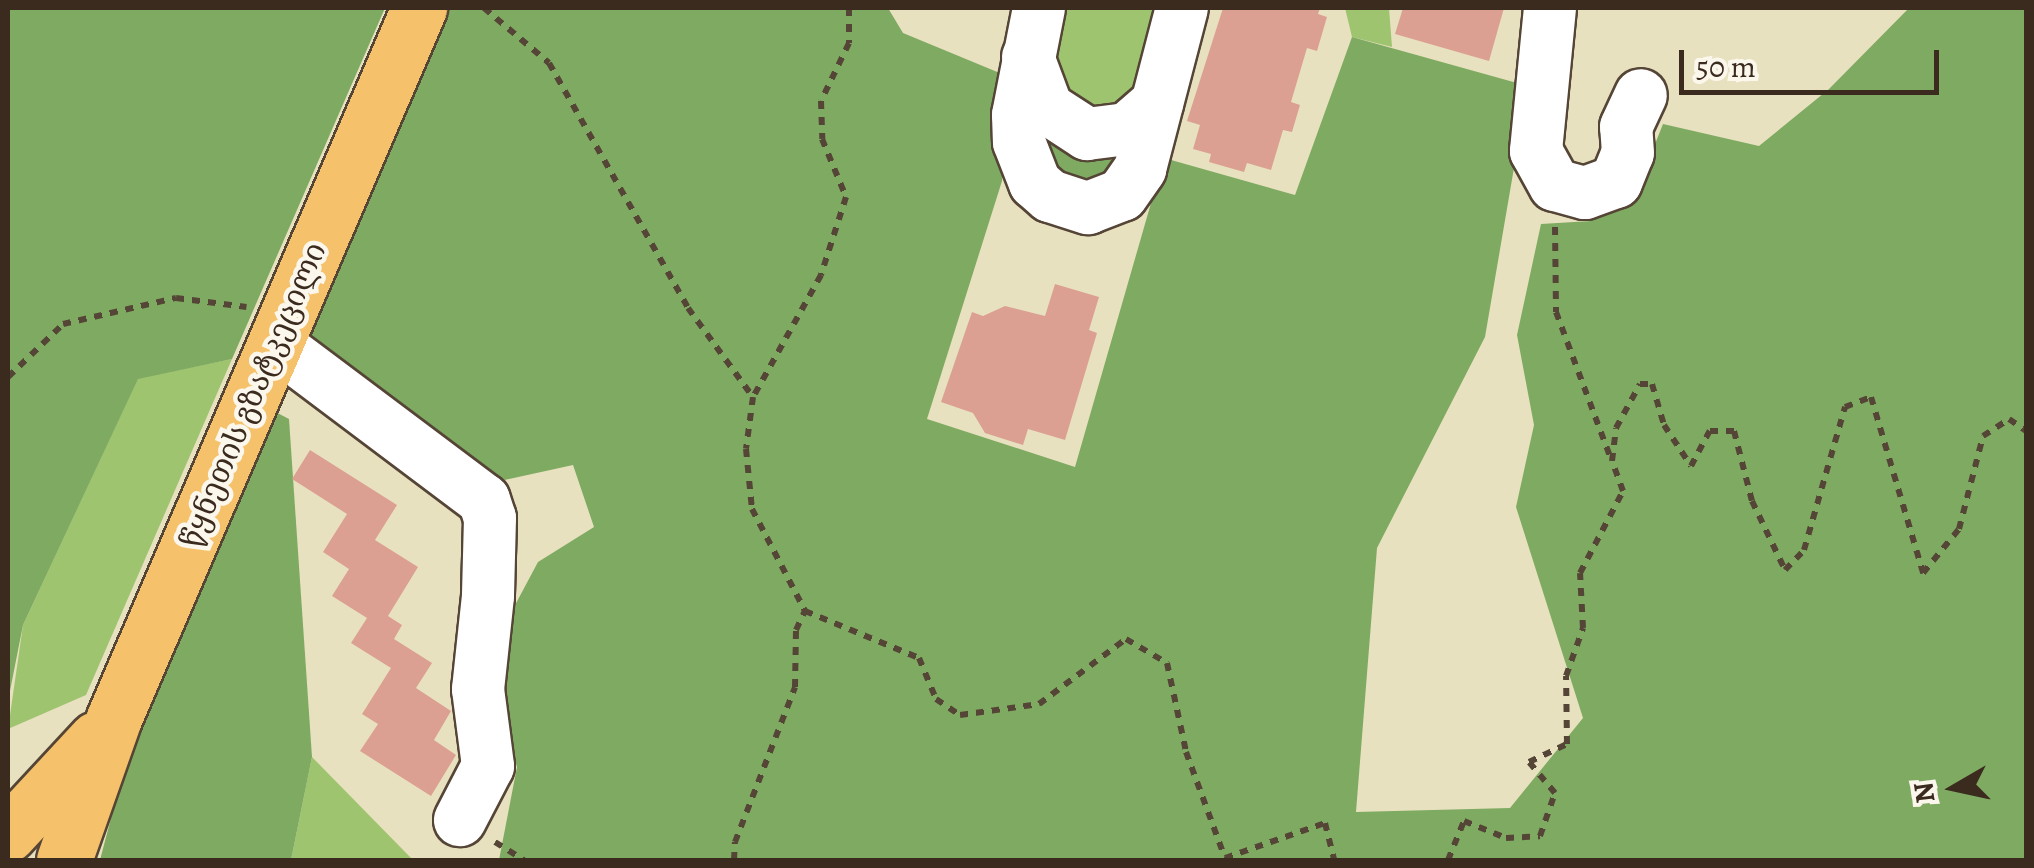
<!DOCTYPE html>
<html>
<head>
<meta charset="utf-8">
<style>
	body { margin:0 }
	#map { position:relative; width:2034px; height:868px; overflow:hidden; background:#e8e1bf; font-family:Alegreya,"Noto Serif Georgian",serif }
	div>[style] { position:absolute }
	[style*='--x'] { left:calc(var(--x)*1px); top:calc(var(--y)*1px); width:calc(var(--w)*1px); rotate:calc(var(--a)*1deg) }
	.green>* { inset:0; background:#9fc46f }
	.forest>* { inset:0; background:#7faa62 }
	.building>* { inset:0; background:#dca092 }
	.path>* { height:6px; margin-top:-3px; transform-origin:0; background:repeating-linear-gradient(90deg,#554536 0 8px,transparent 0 16px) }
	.roads { filter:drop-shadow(2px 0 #554536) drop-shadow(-2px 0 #554536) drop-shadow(0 2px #554536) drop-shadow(0 -2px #554536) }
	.minor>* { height:52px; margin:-26px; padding:0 26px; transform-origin:26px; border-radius:26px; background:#fff }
	.major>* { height:55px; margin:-27.5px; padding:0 27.5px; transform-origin:27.5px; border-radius:27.5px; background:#f5c16b }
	span { translate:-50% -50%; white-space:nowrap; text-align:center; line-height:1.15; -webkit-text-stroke:9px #fbf7ec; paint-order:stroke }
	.street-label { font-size:30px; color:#3b2a1e }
	.frame { position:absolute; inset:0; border:10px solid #3b2a1e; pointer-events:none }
	.north { position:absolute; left:1904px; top:738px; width:100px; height:100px; -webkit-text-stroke:8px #fbf7ec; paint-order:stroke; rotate:261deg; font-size:28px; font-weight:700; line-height:40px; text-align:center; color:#3b2a1e }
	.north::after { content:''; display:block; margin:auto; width:35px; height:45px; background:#3b2a1e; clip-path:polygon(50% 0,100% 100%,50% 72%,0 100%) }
	.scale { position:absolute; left:1679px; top:50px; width:260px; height:45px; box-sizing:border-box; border:5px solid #3b2a1e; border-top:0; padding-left:12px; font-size:30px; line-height:35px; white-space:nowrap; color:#3b2a1e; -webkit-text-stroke:8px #fbf7ec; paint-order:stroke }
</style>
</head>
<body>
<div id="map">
	<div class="green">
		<div style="clip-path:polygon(1056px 8px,1173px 8px,1132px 104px,1080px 111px,1052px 80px)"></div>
		<div style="clip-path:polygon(1345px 8px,1389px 8px,1392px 47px,1352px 37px)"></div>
		<div style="clip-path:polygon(232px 359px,86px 695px,8px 729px,23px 625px,138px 378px)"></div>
		<div style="clip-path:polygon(312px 757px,413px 860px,291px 860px)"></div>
	</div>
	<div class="forest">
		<div style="clip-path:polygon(8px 8px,385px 8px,232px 359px,138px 379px,23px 625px,8px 701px)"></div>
		<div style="clip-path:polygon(431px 8px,888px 8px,903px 33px,1007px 76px,1002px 181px,927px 419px,1075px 467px,1164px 158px,1295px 195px,1352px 37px,1528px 86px,1485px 337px,1377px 548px,1356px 812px,1510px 808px,1583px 718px,1516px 507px,1534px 425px,1517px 335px,1541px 224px,1591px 221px,1643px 174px,1663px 124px,1759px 146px,1829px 89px,1909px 8px,2026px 8px,2026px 860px,499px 860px,517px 767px,498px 710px,498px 637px,538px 562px,594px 527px,573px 465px,491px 483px,288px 336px)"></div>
		<div style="clip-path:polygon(1034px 121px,1134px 149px,1097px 182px,1077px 182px,1044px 156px)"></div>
		<div style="clip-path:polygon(264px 406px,289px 419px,312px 757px,291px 860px,100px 860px,144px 693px)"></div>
	</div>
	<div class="building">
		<div style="clip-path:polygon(1223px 8px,1320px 8px,1318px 14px,1327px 17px,1317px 51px,1307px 48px,1291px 102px,1300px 105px,1292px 132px,1283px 130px,1271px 170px,1247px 163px,1244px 172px,1209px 162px,1211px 154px,1193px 149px,1200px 125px,1187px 121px)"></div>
		<div style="clip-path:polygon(1403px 8px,1504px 8px,1489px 61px,1395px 34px)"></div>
		<div style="clip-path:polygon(1055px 284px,1099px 297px,1089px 330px,1097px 333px,1065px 440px,1028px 429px,1023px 445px,985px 433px,973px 413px,941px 402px,972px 312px,983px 316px,1005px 306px,1045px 316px)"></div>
		<div style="clip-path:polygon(310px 450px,397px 505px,375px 540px,418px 567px,388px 616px,402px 625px,394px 639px,432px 663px,416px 688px,451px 711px,434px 740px,456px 755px,431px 796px,360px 751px,378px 724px,362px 714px,391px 668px,351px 643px,367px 618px,332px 596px,349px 569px,323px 552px,347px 514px,292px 479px)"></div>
	</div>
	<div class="path">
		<div style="--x:484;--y:8;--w:85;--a:40.2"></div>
		<div style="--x:549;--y:63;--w:282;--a:60.4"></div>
		<div style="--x:688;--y:308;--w:110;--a:53.9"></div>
		<div style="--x:849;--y:8;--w:35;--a:90"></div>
		<div style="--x:849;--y:43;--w:64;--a:115.8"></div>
		<div style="--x:821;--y:101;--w:38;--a:88"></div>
		<div style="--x:822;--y:139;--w:63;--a:67.5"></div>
		<div style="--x:846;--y:197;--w:82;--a:107.8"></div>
		<div style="--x:821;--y:275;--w:140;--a:119.1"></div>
		<div style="--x:753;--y:397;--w:52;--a:97.7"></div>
		<div style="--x:746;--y:449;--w:60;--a:84.3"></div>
		<div style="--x:752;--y:509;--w:115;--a:62.5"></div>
		<div style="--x:805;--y:611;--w:123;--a:22.4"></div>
		<div style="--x:919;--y:658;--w:44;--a:67.5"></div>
		<div style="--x:936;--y:699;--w:29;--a:34"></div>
		<div style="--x:960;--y:715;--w:80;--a:-7.9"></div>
		<div style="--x:1039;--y:704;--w:109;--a:-36.8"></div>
		<div style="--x:1126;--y:639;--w:48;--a:30.3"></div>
		<div style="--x:1167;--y:663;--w:91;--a:77.9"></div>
		<div style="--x:1186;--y:752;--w:113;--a:69.8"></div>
		<div style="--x:1225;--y:858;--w:106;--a:-19.3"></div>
		<div style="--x:1325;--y:823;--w:38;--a:76"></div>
		<div style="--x:1555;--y:227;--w:85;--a:89.3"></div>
		<div style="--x:1556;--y:312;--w:157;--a:69.5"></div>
		<div style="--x:8;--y:377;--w:76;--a:-43.9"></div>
		<div style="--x:63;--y:324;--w:116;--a:-13"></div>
		<div style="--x:176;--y:298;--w:71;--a:7.3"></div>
		<div style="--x:495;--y:842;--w:34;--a:32"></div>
		<div style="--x:734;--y:860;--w:18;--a:-87"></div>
		<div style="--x:735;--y:842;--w:166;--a:-68.8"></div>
		<div style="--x:795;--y:687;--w:57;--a:-89"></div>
		<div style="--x:796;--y:630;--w:21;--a:-65"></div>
		<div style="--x:1448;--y:860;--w:42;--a:-67.7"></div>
		<div style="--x:1464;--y:821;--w:45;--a:22"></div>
		<div style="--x:1506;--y:838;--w:34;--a:-3"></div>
		<div style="--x:1540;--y:836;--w:46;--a:-70.8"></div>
		<div style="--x:1555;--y:793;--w:40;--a:-130"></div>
		<div style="--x:1529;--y:762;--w:42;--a:-25.3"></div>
		<div style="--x:1567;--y:744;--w:68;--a:-90.8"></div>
		<div style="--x:1566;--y:676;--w:51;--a:-70.5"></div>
		<div style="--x:1583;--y:628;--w:55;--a:-93.1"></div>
		<div style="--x:1580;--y:573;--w:93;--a:-62.3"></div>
		<div style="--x:1623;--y:491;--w:32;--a:-110"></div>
		<div style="--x:1612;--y:461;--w:33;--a:-83"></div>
		<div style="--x:1616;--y:428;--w:50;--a:-61.4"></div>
		<div style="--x:1640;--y:384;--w:12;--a:0"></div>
		<div style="--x:1652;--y:384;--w:43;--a:73.7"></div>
		<div style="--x:1664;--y:425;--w:49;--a:56.6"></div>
		<div style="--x:1691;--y:466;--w:40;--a:-62"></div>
		<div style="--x:1710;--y:431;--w:24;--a:0"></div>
		<div style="--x:1734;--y:431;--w:72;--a:75.6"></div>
		<div style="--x:1752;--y:501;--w:76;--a:64.4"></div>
		<div style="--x:1785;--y:570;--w:28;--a:-46"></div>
		<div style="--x:1804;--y:550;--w:149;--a:-74"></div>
		<div style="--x:1845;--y:407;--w:28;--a:-21"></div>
		<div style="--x:1871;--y:397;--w:184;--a:73.5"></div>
		<div style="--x:1923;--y:573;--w:57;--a:-50.7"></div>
		<div style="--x:1959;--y:529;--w:96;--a:-75.5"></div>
		<div style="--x:1983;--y:436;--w:31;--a:-33"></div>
		<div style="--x:2009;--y:419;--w:21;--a:35"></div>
	</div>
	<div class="roads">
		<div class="minor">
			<div style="--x:1039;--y:8;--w:109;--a:101.1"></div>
			<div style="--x:1018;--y:115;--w:27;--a:88"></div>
			<div style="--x:1019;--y:142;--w:44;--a:68.7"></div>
			<div style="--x:1035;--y:183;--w:20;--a:41"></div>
			<div style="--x:1050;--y:196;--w:40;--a:18"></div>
			<div style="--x:1088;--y:208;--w:36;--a:-21"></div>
			<div style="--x:1122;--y:195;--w:32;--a:-55"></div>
			<div style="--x:1140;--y:169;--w:166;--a:-75.4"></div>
			<div style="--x:1550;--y:8;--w:144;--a:95.6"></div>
			<div style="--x:1536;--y:151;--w:39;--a:61"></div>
			<div style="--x:1555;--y:185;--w:31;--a:15"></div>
			<div style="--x:1585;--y:193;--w:33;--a:-20"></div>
			<div style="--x:1616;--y:182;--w:31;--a:-68"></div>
			<div style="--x:1628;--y:153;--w:26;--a:-94"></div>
			<div style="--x:1626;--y:127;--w:35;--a:-65"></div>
			<div style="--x:1028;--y:57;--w:54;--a:69.6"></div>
			<div style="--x:1047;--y:108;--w:48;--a:33"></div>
			<div style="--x:1087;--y:134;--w:40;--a:-7.1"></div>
			<div style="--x:1127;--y:129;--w:40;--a:-41"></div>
			<div style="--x:276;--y:344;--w:260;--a:36.9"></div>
			<div style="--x:484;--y:500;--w:19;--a:72"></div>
			<div style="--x:490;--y:518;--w:78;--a:91.5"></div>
			<div style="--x:488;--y:596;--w:94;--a:96.1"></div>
			<div style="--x:478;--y:689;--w:78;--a:82.6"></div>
			<div style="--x:488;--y:766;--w:61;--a:117.4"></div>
		</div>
		<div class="major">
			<div style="--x:8;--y:834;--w:129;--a:-47.2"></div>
			<div style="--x:64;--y:860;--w:151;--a:-70.6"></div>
			<div style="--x:114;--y:718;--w:773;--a:-66.75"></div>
		</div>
	</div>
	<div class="street-label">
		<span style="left:253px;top:395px;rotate:-67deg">წყნეთის გზატკეცილი</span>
	</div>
	<div class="frame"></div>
	<div class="north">N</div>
	<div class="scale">50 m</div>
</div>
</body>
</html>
